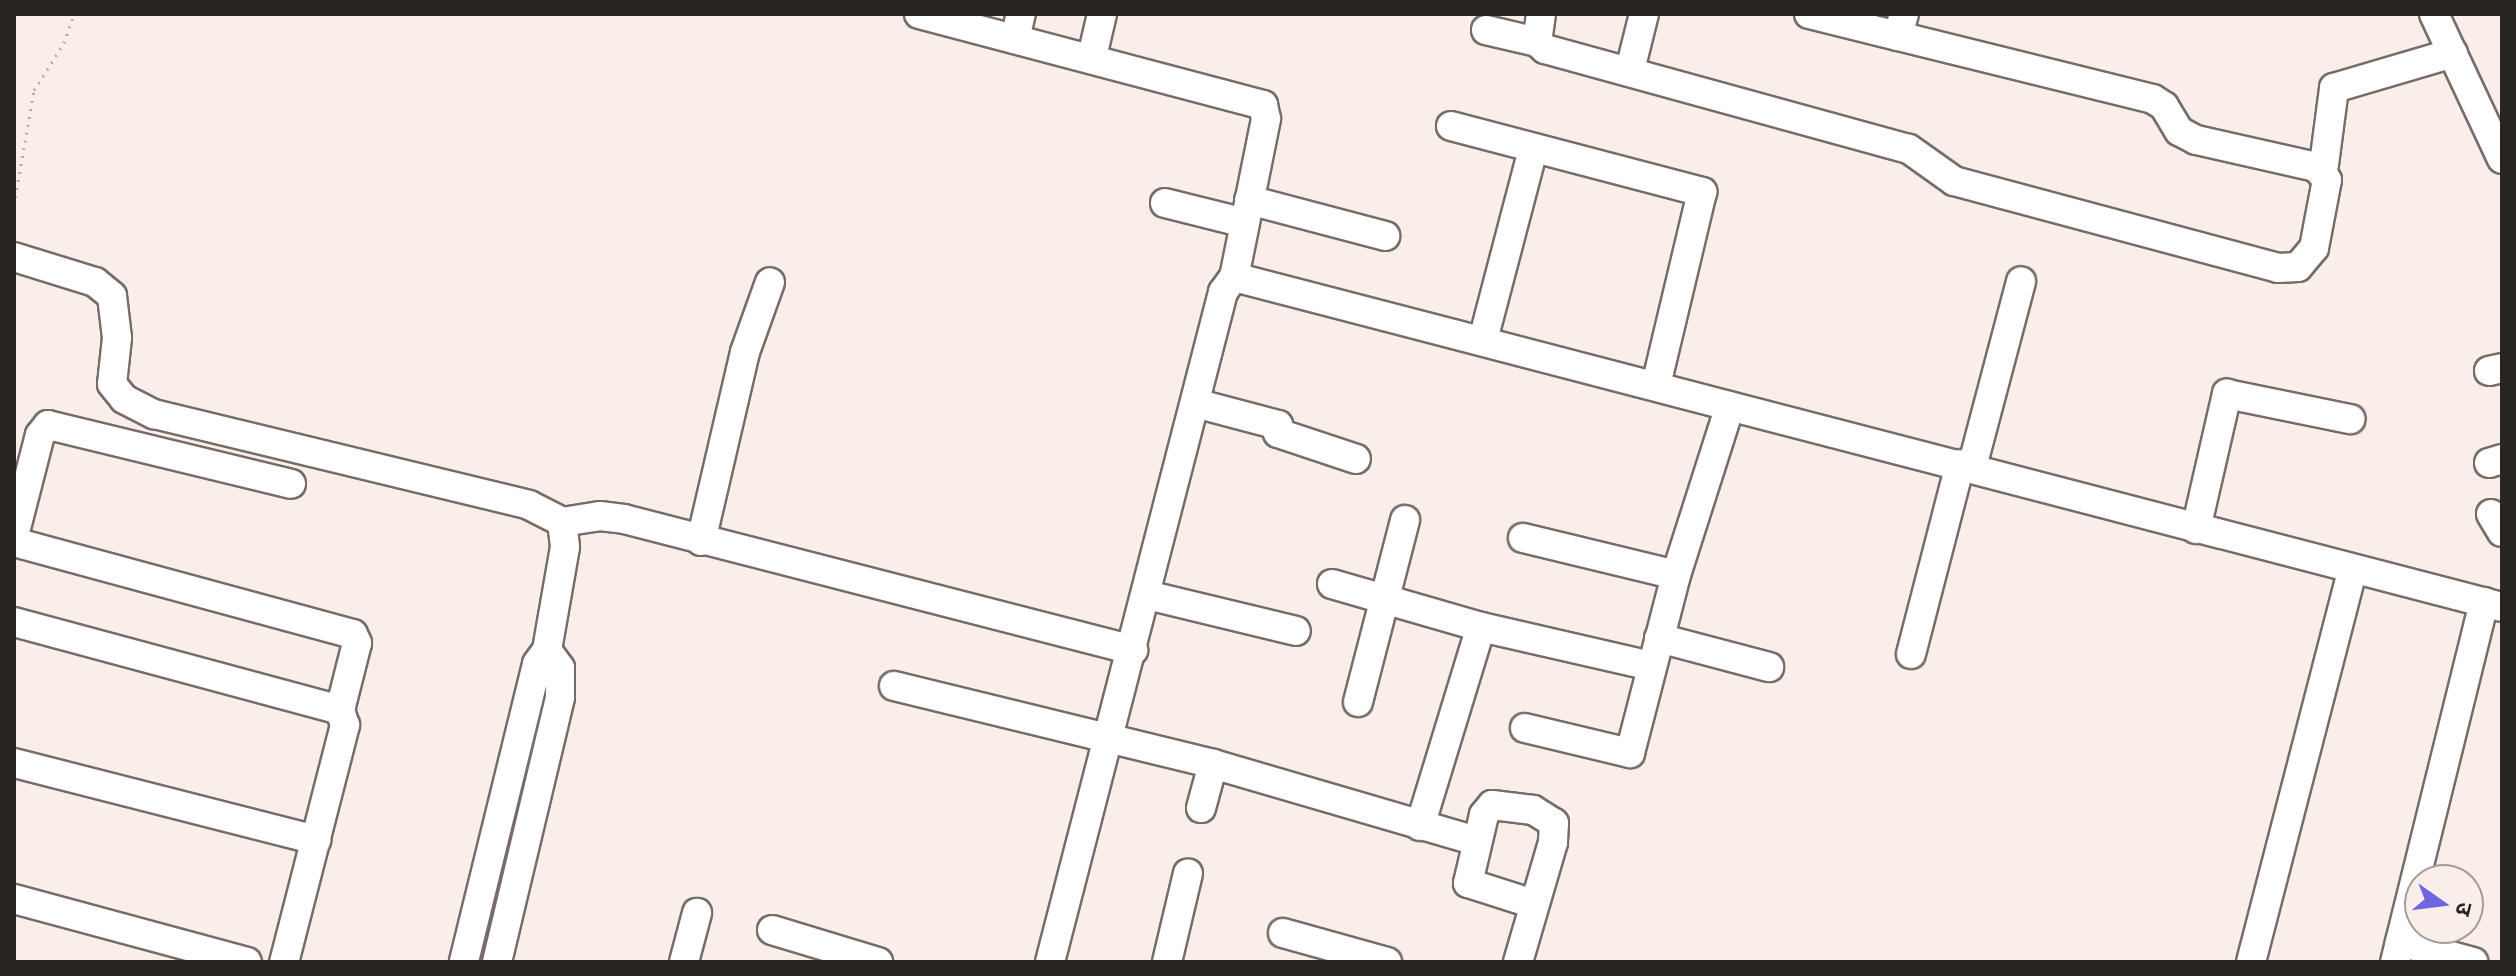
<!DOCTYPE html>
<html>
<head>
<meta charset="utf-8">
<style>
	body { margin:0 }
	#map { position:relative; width:2516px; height:976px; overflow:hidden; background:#f9eee9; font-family:"Open Sans","Noto Sans Devanagari",sans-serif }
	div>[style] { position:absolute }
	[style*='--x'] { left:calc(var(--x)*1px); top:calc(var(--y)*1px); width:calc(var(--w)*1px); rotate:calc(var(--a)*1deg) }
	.path>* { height:3px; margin-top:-1.5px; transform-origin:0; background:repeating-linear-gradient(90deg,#b8afab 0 2px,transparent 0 8px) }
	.roads { filter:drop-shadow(2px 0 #766c68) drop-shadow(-2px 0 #766c68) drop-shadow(0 2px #766c68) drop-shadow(0 -2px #766c68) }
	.minor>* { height:28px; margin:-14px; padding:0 14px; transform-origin:14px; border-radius:14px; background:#fff }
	span { translate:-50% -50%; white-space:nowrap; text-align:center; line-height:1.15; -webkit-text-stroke:8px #f9eee9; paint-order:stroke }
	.frame { position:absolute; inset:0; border:16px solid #282422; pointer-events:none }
	.north { position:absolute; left:2404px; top:864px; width:80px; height:80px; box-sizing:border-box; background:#f9eee9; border:2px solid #a59d99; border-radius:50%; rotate:104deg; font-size:22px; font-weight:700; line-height:32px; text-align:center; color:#282422 }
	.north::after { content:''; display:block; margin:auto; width:28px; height:36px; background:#7166e0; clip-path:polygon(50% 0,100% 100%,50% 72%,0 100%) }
</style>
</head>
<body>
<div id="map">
	<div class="path">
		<div style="--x:14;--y:205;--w:117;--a:-80.1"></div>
		<div style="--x:34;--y:90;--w:56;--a:-57.4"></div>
		<div style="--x:64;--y:43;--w:31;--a:-71"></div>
	</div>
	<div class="roads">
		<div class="minor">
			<div style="--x:919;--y:14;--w:356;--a:14.8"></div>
			<div style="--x:1263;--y:105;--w:14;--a:78"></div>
			<div style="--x:1266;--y:119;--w:161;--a:101.4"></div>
			<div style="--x:1541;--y:14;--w:28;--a:98"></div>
			<div style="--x:1537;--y:42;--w:11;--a:41"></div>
			<div style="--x:1545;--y:49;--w:377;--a:15.4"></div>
			<div style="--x:1909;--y:149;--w:55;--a:35.4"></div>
			<div style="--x:1954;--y:181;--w:335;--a:15"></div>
			<div style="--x:2278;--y:268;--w:20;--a:-3"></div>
			<div style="--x:2298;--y:267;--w:25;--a:-50"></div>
			<div style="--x:2314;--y:248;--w:69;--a:-79.2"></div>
			<div style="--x:2327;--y:180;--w:17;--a:-130"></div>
			<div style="--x:2316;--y:167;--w:123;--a:-167.3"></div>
			<div style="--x:2196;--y:140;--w:19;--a:-152"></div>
			<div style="--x:2179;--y:131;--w:29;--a:-121"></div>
			<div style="--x:2164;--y:106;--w:13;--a:-148"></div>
			<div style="--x:2153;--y:99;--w:263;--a:-166.1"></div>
			<div style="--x:1898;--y:36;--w:23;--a:-75"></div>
			<div style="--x:1809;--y:14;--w:92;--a:13.9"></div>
			<div style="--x:2434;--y:14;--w:160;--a:64.9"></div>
			<div style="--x:1486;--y:30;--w:52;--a:13.2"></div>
			<div style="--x:1015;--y:39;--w:26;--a:-77"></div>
			<div style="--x:1092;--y:57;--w:44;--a:-76.9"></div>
			<div style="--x:1630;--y:70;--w:58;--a:-76"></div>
			<div style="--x:1451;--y:126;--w:260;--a:14.7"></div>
			<div style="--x:1702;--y:192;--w:198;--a:103.4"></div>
			<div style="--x:2323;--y:172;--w:85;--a:-82.5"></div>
			<div style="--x:2334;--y:88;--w:124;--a:-16.4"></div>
			<div style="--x:1249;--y:200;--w:141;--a:14.8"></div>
			<div style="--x:1165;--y:203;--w:82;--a:14"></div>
			<div style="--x:14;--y:257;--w:85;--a:17.2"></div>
			<div style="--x:95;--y:282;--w:22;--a:39"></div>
			<div style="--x:112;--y:296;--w:42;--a:83.2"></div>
			<div style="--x:117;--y:338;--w:46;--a:96.2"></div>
			<div style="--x:112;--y:384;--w:19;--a:51"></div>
			<div style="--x:124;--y:399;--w:34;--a:27"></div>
			<div style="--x:154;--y:414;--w:386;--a:13.6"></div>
			<div style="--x:529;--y:505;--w:37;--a:27"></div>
			<div style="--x:562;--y:522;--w:25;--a:83"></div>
			<div style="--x:565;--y:547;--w:105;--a:99.9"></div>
			<div style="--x:547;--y:650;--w:17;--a:126"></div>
			<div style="--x:537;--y:664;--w:307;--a:103.8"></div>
			<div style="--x:1483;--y:340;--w:196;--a:-75.3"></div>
			<div style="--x:2489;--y:371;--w:13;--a:-13"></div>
			<div style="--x:1195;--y:403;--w:86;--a:14.8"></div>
			<div style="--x:1278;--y:425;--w:8;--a:90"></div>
			<div style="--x:1278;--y:433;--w:82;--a:18.4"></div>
			<div style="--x:2489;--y:463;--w:14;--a:-17"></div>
			<div style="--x:1972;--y:467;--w:192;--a:-75.2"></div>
			<div style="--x:2491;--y:514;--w:21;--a:59"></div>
			<div style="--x:562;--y:522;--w:38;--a:-9"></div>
			<div style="--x:600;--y:516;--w:24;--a:7"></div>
			<div style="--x:624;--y:519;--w:526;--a:14.43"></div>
			<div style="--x:2196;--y:529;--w:139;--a:-77.1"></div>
			<div style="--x:2227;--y:394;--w:126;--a:11.5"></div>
			<div style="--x:14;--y:536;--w:104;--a:-75.6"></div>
			<div style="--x:40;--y:435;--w:13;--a:-51"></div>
			<div style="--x:48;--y:425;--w:250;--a:13.6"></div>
			<div style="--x:1523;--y:538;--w:157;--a:13.6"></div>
			<div style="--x:701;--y:541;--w:194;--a:-76.9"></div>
			<div style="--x:745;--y:352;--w:74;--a:-70.3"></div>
			<div style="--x:14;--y:542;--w:351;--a:15.2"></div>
			<div style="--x:353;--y:634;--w:10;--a:66"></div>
			<div style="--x:357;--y:643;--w:69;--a:104.2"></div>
			<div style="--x:1332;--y:584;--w:155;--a:16.1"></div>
			<div style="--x:1481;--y:627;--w:174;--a:12.9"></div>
			<div style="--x:1147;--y:595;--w:153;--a:13.6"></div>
			<div style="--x:14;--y:622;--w:338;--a:15.1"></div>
			<div style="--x:340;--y:710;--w:16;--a:72"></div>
			<div style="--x:345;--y:725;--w:245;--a:104.4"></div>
			<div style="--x:1659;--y:638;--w:114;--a:14.8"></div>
			<div style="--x:1911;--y:654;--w:196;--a:-75.5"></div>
			<div style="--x:894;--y:686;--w:328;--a:13.7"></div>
			<div style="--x:1213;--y:764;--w:274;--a:16.3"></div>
			<div style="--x:1358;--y:702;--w:188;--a:-75.5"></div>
			<div style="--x:1525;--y:728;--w:108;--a:13.4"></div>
			<div style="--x:1630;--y:753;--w:184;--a:-75.5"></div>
			<div style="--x:1676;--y:575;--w:177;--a:-72.3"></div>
			<div style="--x:14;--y:763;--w:312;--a:14.3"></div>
			<div style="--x:1201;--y:808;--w:46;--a:-74.7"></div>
			<div style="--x:1420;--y:826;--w:208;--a:-73"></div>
			<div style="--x:14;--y:899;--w:241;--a:15.1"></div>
			<div style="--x:772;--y:930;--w:111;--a:16.8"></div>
			<div style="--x:1283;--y:933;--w:108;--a:15.6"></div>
			<div style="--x:2400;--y:942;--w:76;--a:15.3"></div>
			<div style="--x:497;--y:962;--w:272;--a:-76.6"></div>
			<div style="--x:560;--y:697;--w:29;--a:-90"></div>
			<div style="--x:560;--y:668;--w:22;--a:-126"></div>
			<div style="--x:684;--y:962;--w:51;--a:-75.1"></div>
			<div style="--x:1050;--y:962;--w:692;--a:-75.52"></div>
			<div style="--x:1223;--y:292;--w:19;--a:-54"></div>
			<div style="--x:1234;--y:277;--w:1310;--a:14.59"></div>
			<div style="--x:1167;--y:962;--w:91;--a:-76.7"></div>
			<div style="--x:1518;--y:962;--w:125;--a:-73.7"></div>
			<div style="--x:1553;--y:842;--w:19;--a:-87"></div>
			<div style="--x:1554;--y:823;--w:25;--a:-148"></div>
			<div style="--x:1533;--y:810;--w:41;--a:-173"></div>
			<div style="--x:1492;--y:805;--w:13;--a:129"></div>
			<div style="--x:1484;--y:815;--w:70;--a:103.2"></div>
			<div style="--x:1468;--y:883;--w:69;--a:17.7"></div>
			<div style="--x:2251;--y:962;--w:406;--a:-75.5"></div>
			<div style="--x:2395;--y:962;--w:371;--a:-76.1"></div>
		</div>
	</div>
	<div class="frame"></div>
	<div class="north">उ</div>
</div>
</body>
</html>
